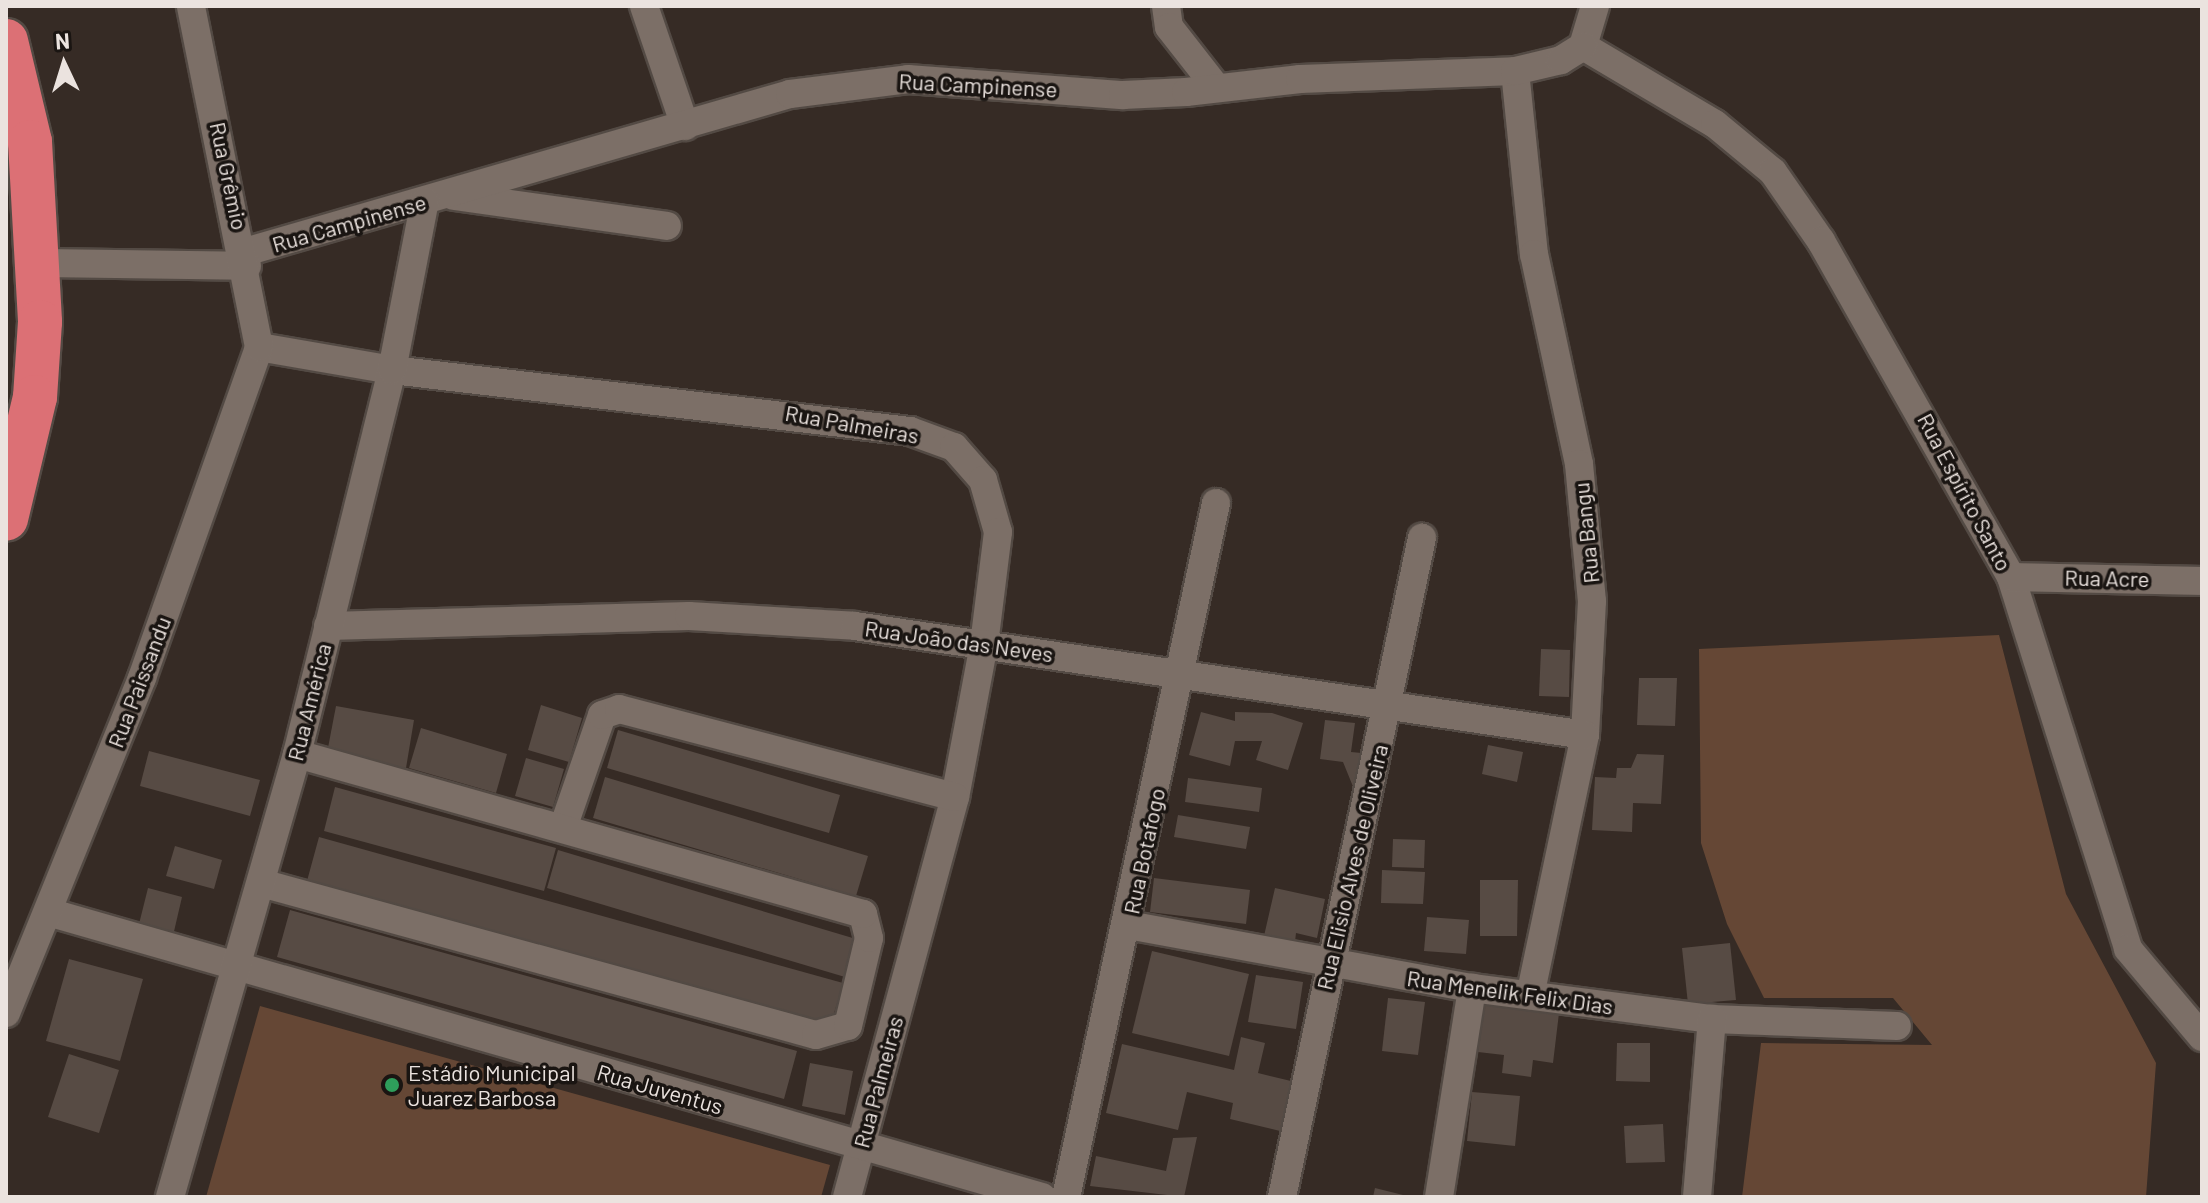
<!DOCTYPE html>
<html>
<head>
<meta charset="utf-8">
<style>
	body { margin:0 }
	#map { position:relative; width:2208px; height:1203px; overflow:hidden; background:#362b25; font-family:Barlow,sans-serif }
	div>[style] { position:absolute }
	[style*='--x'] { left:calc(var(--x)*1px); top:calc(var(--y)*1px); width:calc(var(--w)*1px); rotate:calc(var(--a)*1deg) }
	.green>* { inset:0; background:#654735 }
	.building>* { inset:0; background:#574b44 }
	.roads { filter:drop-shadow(2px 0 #534a44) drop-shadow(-2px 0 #534a44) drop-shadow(0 2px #534a44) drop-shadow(0 -2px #534a44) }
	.street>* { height:28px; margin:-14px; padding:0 14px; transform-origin:14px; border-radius:14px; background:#7c6f67 }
	.highway>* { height:44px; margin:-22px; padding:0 22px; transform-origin:22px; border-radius:22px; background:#dc7075 }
	.dots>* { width:22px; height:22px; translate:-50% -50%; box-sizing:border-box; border:4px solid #1a1512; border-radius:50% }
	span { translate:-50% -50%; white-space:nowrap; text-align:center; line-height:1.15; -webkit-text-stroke:7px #1a1512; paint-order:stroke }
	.street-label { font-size:22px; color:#ebe3df }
	.poi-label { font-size:22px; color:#ebe3df }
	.left { translate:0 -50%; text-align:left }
	.frame { position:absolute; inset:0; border:8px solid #ebe3df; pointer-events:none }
	.north { position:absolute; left:24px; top:24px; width:80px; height:80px; -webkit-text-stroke:6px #1a1512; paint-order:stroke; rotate:356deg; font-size:22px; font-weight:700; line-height:32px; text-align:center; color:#ebe3df }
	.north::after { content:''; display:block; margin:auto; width:28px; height:36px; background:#ebe3df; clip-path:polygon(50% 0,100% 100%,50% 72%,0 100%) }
</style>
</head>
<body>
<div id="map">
	<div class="green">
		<div style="clip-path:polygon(1999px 635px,2066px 894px,2156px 1063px,2146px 1197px,1742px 1197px,1761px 1043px,1932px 1045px,1893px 998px,1764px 998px,1727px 924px,1701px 843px,1699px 649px)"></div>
		<div style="clip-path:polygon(260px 1006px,830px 1165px,821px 1197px,206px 1197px)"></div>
	</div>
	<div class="building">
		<div style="clip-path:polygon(1541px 649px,1570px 650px,1569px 697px,1539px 696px)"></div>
		<div style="clip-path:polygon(1639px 678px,1677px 678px,1675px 726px,1637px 725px)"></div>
		<div style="clip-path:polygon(541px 705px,582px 718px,569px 762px,528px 750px)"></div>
		<div style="clip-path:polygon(336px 706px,414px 720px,406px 768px,327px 753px)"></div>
		<div style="clip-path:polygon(1201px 712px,1235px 721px,1235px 712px,1272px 713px,1303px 723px,1288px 770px,1256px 760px,1262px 741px,1235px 741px,1230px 766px,1189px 755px)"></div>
		<div style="clip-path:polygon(1325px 720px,1355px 723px,1351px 752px,1372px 754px,1354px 789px,1343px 762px,1320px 759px)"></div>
		<div style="clip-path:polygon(421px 728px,507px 754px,496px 793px,409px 768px)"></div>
		<div style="clip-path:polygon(618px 730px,840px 795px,829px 833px,607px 768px)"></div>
		<div style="clip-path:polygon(1488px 745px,1523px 752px,1517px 782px,1482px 774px)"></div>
		<div style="clip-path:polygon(149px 751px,260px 780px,250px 816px,140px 786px)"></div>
		<div style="clip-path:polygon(1637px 754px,1664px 755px,1661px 804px,1633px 803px,1632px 832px,1592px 830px,1595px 777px,1616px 778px,1617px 768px,1631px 768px)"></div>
		<div style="clip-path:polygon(526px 758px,564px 769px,553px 807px,515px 796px)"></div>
		<div style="clip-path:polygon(605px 777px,868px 856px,856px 896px,593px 818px)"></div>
		<div style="clip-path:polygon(1188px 778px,1262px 788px,1259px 812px,1185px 802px)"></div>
		<div style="clip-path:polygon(335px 787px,556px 848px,544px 891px,324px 831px)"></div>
		<div style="clip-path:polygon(1178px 815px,1250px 827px,1246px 849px,1174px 837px)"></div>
		<div style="clip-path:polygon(319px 837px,843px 983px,830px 1027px,307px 881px)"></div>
		<div style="clip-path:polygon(1393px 839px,1425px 840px,1424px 868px,1392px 867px)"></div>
		<div style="clip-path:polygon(175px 846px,222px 860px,214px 889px,166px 876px)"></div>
		<div style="clip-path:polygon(558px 850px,856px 939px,845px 977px,547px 888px)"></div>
		<div style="clip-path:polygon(1382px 870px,1425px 872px,1423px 904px,1381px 903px)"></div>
		<div style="clip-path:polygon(1154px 878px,1250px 890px,1246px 924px,1150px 912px)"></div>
		<div style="clip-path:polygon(1480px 880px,1518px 880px,1517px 936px,1480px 936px)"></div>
		<div style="clip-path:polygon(148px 888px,182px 897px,172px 940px,137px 932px)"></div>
		<div style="clip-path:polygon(1275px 888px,1325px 899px,1317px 938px,1296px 933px,1295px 942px,1264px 936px)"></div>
		<div style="clip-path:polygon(290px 910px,797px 1051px,784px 1099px,277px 957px)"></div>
		<div style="clip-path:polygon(1427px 917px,1469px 920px,1466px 954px,1424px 951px)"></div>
		<div style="clip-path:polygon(1730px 943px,1736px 1000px,1688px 1004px,1682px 948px)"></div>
		<div style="clip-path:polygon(1152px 951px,1249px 974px,1229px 1056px,1132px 1033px)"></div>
		<div style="clip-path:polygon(69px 959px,143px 979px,120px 1061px,46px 1041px)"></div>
		<div style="clip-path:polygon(1256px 975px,1303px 982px,1296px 1029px,1248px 1022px)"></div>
		<div style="clip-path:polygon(1388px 998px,1425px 1002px,1418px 1055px,1382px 1051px)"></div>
		<div style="clip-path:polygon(1483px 1004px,1559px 1013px,1553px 1063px,1533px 1060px,1531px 1077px,1502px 1073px,1504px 1055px,1478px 1052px)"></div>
		<div style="clip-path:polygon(1241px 1037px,1265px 1043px,1258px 1073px,1291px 1081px,1280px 1131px,1230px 1119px,1233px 1103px,1187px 1092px,1178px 1130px,1106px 1113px,1122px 1044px,1234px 1070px)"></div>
		<div style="clip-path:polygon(1617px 1043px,1650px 1043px,1650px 1082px,1616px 1081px)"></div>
		<div style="clip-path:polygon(69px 1054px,119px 1070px,99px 1133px,48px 1117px)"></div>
		<div style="clip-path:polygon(810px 1063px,853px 1071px,845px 1115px,802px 1106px)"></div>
		<div style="clip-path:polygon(1472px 1092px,1520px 1096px,1515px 1146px,1467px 1141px)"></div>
		<div style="clip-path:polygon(1663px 1124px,1665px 1162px,1626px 1163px,1624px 1126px)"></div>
		<div style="clip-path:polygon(1197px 1137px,1184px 1197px,1090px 1186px,1096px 1156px,1166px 1171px,1173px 1138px)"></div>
		<div style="clip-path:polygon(1375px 1188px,1407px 1196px,1407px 1197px,1373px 1197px)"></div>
	</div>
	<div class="roads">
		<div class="street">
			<div style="--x:644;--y:6;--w:127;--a:71.1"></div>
			<div style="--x:1166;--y:6;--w:21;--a:82"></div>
			<div style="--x:1169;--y:27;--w:76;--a:51.9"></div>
			<div style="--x:1583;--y:46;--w:153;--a:30.6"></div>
			<div style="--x:1715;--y:124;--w:75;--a:39.6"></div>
			<div style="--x:1773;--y:172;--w:84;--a:55.2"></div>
			<div style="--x:1821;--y:241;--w:386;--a:60.5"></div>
			<div style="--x:2011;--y:577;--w:390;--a:72.5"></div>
			<div style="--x:2128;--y:949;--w:115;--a:49.9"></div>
			<div style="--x:1583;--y:46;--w:42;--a:-73.3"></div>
			<div style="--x:1515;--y:71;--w:184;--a:84.1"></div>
			<div style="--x:1534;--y:254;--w:215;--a:77.9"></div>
			<div style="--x:1579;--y:464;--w:138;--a:84.6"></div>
			<div style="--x:1592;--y:601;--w:134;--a:93"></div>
			<div style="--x:1585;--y:735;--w:266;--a:101.9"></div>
			<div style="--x:454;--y:196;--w:215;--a:8"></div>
			<div style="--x:245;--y:252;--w:567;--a:-16.17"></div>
			<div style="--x:790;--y:94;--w:119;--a:-7.2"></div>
			<div style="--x:908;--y:79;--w:216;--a:4.3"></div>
			<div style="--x:1123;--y:95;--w:63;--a:-2.7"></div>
			<div style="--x:1186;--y:92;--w:115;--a:-6.5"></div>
			<div style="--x:1300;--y:79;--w:215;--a:-2.1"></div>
			<div style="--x:1515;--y:71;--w:47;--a:-13.4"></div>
			<div style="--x:1561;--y:60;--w:26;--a:-32"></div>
			<div style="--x:39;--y:263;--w:208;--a:0.8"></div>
			<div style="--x:259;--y:347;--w:135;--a:9.8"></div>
			<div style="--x:392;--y:370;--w:522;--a:6.72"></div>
			<div style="--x:910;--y:431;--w:47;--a:20"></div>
			<div style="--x:954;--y:447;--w:44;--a:48.7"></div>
			<div style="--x:983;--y:480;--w:54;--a:73.9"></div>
			<div style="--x:998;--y:532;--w:113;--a:97.1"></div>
			<div style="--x:984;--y:644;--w:156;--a:100.7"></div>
			<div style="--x:955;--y:797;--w:414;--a:105.1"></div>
			<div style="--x:2011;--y:577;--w:191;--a:1.2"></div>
			<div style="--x:328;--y:626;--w:361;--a:-1.6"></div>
			<div style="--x:689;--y:616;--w:166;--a:3.4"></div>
			<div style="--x:855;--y:626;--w:738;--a:8.49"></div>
			<div style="--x:564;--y:825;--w:116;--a:-70.9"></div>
			<div style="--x:602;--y:715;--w:18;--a:-19"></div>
			<div style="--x:619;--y:709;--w:347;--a:14.7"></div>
			<div style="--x:261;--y:883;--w:575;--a:15.32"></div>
			<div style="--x:816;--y:1035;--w:33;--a:-16"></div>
			<div style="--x:848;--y:1026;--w:90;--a:-76.6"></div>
			<div style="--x:869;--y:938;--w:25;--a:-104"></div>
			<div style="--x:863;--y:914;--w:588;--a:-164.22"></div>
			<div style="--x:48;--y:912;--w:1034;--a:16"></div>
			<div style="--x:1128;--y:925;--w:350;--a:10.4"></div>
			<div style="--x:1472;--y:988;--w:242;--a:7.4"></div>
			<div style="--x:1712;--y:1019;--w:185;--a:2.2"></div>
			<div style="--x:6;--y:1013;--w:362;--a:-67.9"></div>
			<div style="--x:142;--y:678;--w:351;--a:-70.5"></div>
			<div style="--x:259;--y:347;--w:348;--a:-101.3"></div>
			<div style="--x:170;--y:1197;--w:461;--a:-74"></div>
			<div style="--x:297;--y:754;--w:396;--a:-76.1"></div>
			<div style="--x:392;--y:370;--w:172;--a:-79"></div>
			<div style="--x:1066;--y:1197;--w:710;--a:-77.8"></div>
			<div style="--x:1282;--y:1197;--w:674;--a:-78.01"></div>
			<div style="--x:1439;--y:1197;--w:212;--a:-81"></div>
			<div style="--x:1697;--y:1197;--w:179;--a:-85.2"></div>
		</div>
		<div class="highway">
			<div style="--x:6;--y:41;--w:104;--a:76.6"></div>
			<div style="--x:30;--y:142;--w:180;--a:86.8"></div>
			<div style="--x:40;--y:322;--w:75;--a:93.8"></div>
			<div style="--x:35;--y:397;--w:125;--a:103.4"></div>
		</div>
	</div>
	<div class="dots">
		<div style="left:392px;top:1085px;background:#2e9e5b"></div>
	</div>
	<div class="street-label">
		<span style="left:978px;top:85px;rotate:3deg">Rua Campinense</span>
		<span style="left:229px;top:176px;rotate:78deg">Rua Grêmio</span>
		<span style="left:349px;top:223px;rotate:-16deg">Rua Campinense</span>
		<span style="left:852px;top:424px;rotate:10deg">Rua Palmeiras</span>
		<span style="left:1965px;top:492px;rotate:62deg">Rua Espírito Santo</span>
		<span style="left:1586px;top:533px;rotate:-96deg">Rua Bangu</span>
		<span style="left:2107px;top:578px;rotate:1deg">Rua Acre</span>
		<span style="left:959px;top:641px;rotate:8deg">Rua João das Neves</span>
		<span style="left:139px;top:682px;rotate:-69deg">Rua Paissandu</span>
		<span style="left:309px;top:702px;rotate:-76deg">Rua América</span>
		<span style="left:1144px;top:851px;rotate:-78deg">Rua Botafogo</span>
		<span style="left:1352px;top:867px;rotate:-77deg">Rua Elisio Alves de Oliveira</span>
		<span style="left:1510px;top:992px;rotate:8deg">Rua Menelik Felix Dias</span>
		<span style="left:878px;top:1082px;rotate:-75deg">Rua Palmeiras</span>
		<span style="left:660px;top:1089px;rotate:16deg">Rua Juventus</span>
	</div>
	<div class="poi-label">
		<span class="left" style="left:408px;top:1085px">Estádio Municipal<br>Juarez Barbosa</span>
	</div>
	<div class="frame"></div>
	<div class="north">N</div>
</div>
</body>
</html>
